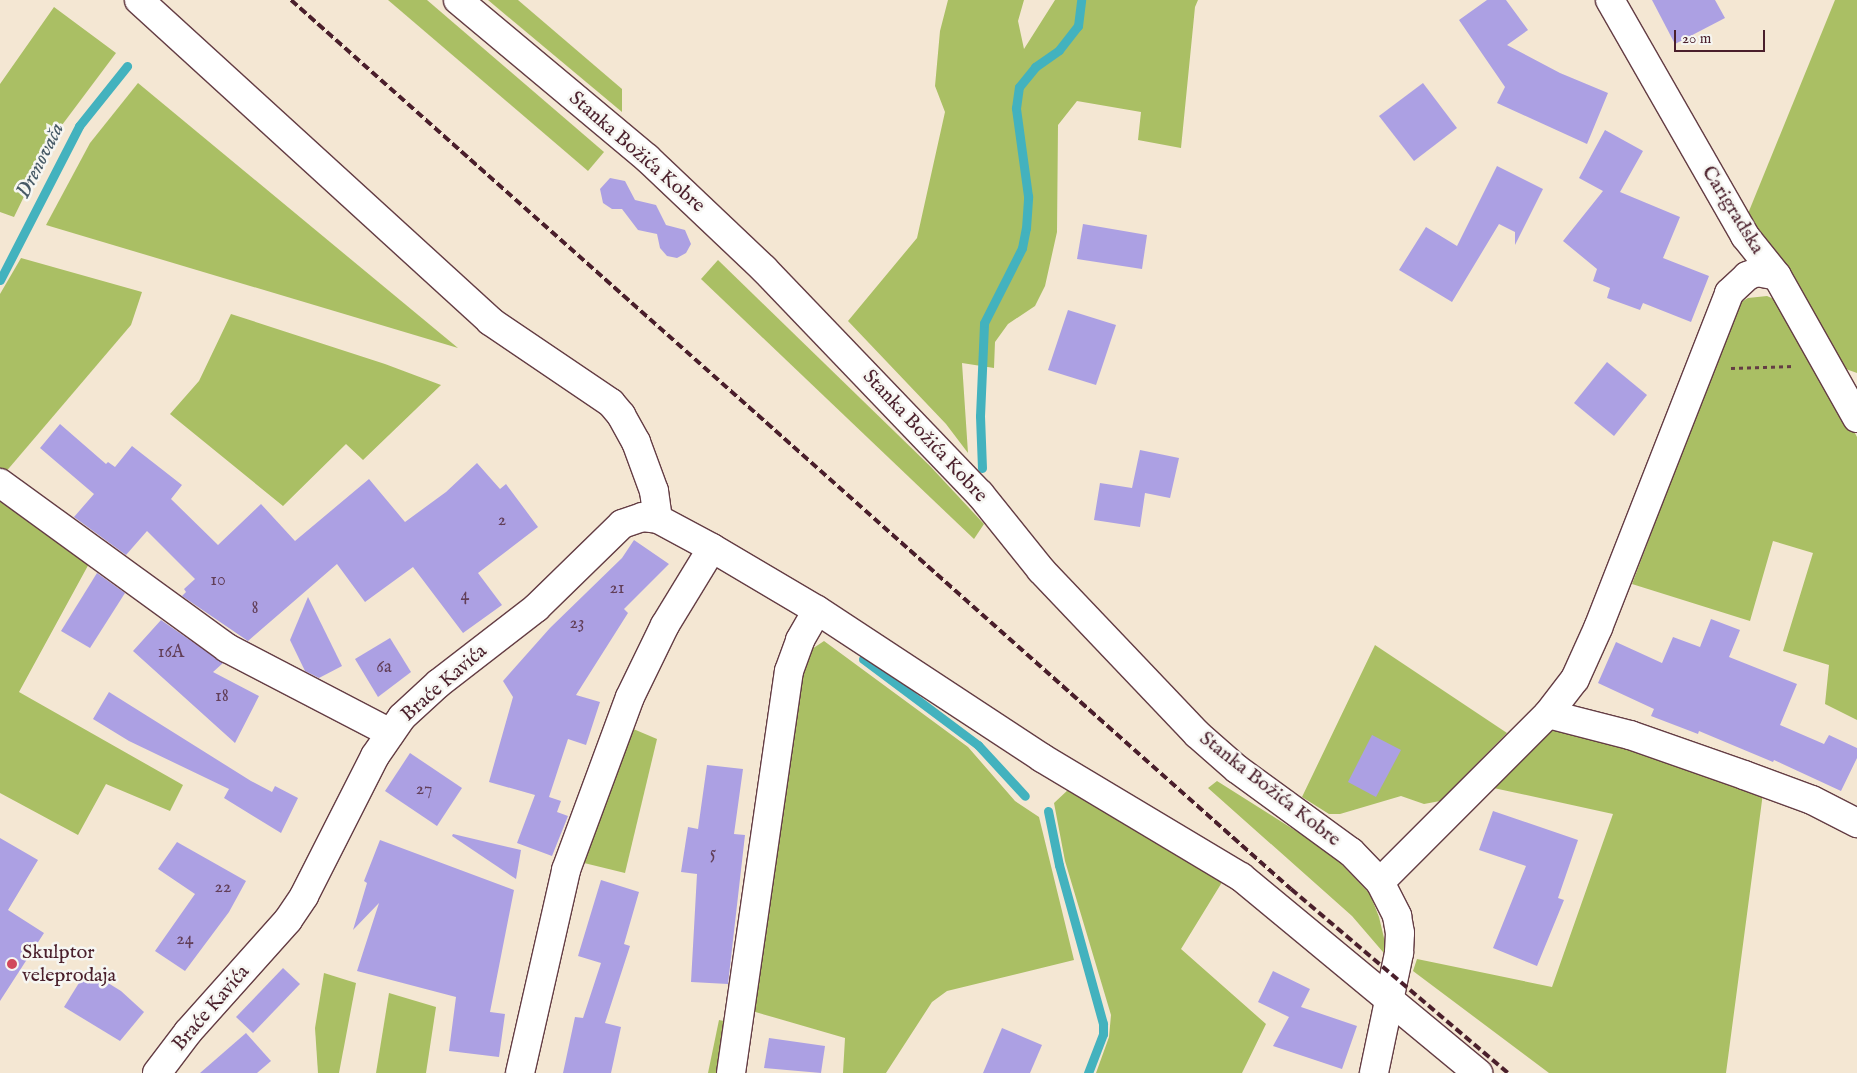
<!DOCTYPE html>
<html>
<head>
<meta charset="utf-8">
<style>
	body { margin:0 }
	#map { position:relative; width:1857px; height:1073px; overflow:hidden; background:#f4e7d3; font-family:"IM FELL English",serif }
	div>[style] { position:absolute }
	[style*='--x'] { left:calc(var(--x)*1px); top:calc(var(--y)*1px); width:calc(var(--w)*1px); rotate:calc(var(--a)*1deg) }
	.green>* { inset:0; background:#aabf64 }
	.stream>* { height:9px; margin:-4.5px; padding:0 4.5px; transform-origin:4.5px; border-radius:4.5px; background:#43b2be }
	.building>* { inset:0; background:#aca0e3 }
	.path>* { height:3px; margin-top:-1.5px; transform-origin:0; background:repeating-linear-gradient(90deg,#643d44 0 4px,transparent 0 8px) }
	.roads { filter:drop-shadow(1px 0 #643d44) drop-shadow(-1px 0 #643d44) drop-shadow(0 1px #643d44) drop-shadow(0 -1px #643d44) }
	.minor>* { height:28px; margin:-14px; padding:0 14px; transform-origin:14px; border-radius:14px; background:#fff }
	.rail>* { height:4px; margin-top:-2px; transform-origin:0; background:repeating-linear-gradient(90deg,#4a1f2b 0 8px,transparent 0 12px) }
	.dots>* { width:14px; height:14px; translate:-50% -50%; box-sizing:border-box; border:2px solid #f6f6f2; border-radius:50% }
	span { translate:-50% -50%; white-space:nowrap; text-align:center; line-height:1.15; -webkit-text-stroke:5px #f6f6f2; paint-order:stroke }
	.number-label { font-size:18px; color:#623f59 }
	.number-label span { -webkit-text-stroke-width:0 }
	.street-label { font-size:20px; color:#4a1f2b }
	.poi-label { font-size:20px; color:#4a1f2b }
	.left { translate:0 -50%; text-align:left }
	.water-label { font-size:21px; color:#475a66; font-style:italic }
	.scale { position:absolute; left:1674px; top:30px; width:91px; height:22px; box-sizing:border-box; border:2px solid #4a1f2b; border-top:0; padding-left:6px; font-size:15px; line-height:18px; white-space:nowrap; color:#4a1f2b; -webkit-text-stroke:4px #f6f6f2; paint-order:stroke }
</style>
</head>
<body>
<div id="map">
	<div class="green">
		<div style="clip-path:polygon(388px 0,427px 0,604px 152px,588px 171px)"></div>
		<div style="clip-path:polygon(488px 0,518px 0,622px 89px,622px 112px)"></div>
		<div style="clip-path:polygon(948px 0,1024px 0,1018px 21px,1024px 49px,1055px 0,1198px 0,1195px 7px,1181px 148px,1138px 140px,1141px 112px,1077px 101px,1058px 125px,1057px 232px,1045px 286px,1035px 306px,1008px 324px,995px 342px,994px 368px,962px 363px,968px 453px,946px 424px,848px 321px,917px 238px,945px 112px,935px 86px,940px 31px)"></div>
		<div style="clip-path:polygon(1835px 0,1857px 0,1857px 373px,1843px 368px,1747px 216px)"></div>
		<div style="clip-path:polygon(54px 7px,116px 53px,53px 137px,14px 217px,0 212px,0 84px)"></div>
		<div style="clip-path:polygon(138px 83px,458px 348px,46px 225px,90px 143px)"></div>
		<div style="clip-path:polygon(21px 258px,142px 292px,131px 325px,4px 474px,0 471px,0 294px)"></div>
		<div style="clip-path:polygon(718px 260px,930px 466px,984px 524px,974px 539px,701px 279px)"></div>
		<div style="clip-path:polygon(1767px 296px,1776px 300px,1833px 390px,1857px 437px,1857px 720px,1825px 704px,1829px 665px,1783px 651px,1813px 553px,1773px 541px,1750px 621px,1632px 584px,1738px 304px,1748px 298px)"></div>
		<div style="clip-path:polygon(231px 314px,385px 364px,441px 385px,363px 460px,346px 444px,283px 506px,170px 414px,199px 381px)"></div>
		<div style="clip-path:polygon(0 494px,91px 560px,19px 692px,183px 785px,170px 811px,106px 784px,78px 835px,0 793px)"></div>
		<div style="clip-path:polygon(824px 641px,968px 747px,1015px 801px,1039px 817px,1074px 960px,947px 991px,932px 1002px,886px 1073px,843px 1073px,845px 1038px,752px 1011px,801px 666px,806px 653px)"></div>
		<div style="clip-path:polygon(1375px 645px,1507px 733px,1440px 801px,1424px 804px,1401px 796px,1340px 814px,1329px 814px,1302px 797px)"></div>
		<div style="clip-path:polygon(631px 728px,657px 739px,625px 873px,580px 862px)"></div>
		<div style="clip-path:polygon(1555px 730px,1600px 735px,1763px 793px,1726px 1073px,1549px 1073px,1413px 971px,1417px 959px,1552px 987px,1613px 814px,1489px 787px,1545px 734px)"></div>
		<div style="clip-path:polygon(1217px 781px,1331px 853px,1370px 894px,1379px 917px,1389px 959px,1352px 916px,1208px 788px)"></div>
		<div style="clip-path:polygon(1069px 789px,1224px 879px,1181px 949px,1266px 1024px,1242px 1073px,1096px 1073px,1109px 1037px,1111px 1015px,1065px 861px,1054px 803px)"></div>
		<div style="clip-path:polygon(324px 973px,356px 983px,339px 1073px,318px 1073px,315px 1028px)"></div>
		<div style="clip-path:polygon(389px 993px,436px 1007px,426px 1073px,376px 1073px)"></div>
		<div style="clip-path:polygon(719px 1020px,729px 1022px,721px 1073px,708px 1073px)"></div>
	</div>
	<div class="stream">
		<div style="--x:0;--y:280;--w:173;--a:-62.8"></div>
		<div style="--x:79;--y:126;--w:77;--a:-51.3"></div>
		<div style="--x:982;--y:468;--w:52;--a:-92.2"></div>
		<div style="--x:980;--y:416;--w:93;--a:-87.5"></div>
		<div style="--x:984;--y:323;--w:84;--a:-63.1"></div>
		<div style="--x:1022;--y:248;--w:20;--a:-79"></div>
		<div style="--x:1026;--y:228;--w:32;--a:-86"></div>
		<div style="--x:1028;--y:196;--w:89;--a:-97.8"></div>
		<div style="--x:1016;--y:108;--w:21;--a:-82"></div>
		<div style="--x:1019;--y:87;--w:26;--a:-51"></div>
		<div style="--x:1035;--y:67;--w:29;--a:-35"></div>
		<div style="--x:1059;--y:50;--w:31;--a:-52"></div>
		<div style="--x:1078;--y:26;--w:26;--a:-83"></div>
		<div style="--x:863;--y:659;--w:144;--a:36.8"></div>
		<div style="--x:978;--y:745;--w:69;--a:47.3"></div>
		<div style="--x:1048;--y:811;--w:55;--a:78.5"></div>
		<div style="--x:1059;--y:865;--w:165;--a:74.5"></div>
		<div style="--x:1103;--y:1024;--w:10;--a:90"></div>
		<div style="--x:1103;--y:1034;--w:42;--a:111"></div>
	</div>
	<div class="building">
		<div style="clip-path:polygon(1487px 0,1506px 0,1528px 30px,1507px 45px,1560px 73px,1608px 93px,1587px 144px,1497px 103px,1505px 87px,1459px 20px)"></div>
		<div style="clip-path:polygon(1652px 0,1715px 0,1725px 18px,1675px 44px)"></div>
		<div style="clip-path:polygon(1423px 83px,1457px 128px,1414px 161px,1379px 116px)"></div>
		<div style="clip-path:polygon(1605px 130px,1643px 151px,1620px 192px,1680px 217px,1663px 258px,1709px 276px,1691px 322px,1643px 303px,1640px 310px,1607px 298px,1610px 288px,1593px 281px,1597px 269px,1563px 241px,1603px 191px,1579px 178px)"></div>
		<div style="clip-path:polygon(1497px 166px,1543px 189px,1515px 245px,1515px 232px,1499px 224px,1452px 302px,1399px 270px,1426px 227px,1457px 246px)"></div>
		<div style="clip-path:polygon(610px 178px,625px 181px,635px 200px,656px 205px,666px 225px,685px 230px,691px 244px,686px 253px,677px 258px,667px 256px,660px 248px,657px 234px,638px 230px,622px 209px,612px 209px,603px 203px,600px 189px)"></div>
		<div style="clip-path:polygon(1083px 224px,1147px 235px,1142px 269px,1077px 259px)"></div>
		<div style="clip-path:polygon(1068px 310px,1116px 325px,1096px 385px,1048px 370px)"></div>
		<div style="clip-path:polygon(1607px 362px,1647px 395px,1614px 436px,1574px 403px)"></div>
		<div style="clip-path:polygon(60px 424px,106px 464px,108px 462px,115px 467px,132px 446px,182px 485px,171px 499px,218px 545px,261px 504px,295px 541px,369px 479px,405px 522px,446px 492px,477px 463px,500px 489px,506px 484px,538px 527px,478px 573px,502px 605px,463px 633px,413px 567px,365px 602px,337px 564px,248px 641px,182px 596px,186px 592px,184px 589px,195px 579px,147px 531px,126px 555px,74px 517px,94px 494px,40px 448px)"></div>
		<div style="clip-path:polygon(1140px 450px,1179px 458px,1170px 498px,1145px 493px,1140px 527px,1094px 520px,1100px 483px,1132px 488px)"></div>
		<div style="clip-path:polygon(634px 540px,669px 564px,624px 609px,628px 613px,576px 695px,600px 702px,586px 745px,568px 739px,549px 797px,561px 801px,557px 812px,568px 816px,552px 856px,517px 843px,535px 795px,489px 782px,513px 697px,503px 681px,550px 628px,622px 558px)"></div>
		<div style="clip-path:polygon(97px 573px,125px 593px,90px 648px,61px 631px)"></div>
		<div style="clip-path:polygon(308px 597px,342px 666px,319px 678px,305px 671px,290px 640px)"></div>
		<div style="clip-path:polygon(1711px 619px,1740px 630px,1729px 657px,1797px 684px,1780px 725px,1824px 744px,1829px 735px,1857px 748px,1857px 758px,1841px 791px,1774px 760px,1773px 762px,1699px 731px,1698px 734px,1651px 716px,1654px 709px,1598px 683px,1616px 642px,1662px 663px,1673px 637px,1700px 647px)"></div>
		<div style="clip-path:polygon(161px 620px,223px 663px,213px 672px,259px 696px,235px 743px,133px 651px)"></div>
		<div style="clip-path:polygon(390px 638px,411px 672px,378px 697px,355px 659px)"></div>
		<div style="clip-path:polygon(109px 692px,251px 781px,272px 792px,275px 786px,298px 798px,281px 833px,224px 798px,229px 789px,129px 741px,93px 719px)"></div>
		<div style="clip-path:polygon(1372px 735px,1401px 750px,1376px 797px,1348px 782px)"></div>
		<div style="clip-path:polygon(410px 753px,462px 788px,437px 826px,385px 791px)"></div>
		<div style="clip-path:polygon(707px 765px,743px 769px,734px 834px,745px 835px,728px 984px,691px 982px,697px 874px,681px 872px,688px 827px,698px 829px)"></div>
		<div style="clip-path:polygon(1493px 811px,1578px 840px,1558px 898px,1564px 900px,1537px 966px,1493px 948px,1526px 866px,1479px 850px)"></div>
		<div style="clip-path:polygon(453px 834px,521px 850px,516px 879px,452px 836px)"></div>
		<div style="clip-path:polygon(0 838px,38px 860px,8px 910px,44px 933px,0 1001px)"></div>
		<div style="clip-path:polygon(380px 840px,514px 890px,490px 1012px,505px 1014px,499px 1057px,449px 1051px,456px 997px,357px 971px,379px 903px,353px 930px,367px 883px,364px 881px)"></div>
		<div style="clip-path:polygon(177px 842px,246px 881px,229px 912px,185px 971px,155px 951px,195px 894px,158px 869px)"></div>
		<div style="clip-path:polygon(601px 880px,639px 892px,624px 944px,630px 946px,605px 1023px,621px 1027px,611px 1073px,563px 1073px,575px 1017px,583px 1018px,601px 963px,578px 956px)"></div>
		<div style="clip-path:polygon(283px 968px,300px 984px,253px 1033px,236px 1017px)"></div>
		<div style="clip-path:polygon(87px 970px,121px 991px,144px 1012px,120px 1041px,64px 1007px)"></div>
		<div style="clip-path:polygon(1273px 971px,1310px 989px,1301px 1007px,1357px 1026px,1342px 1069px,1273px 1046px,1289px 1017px,1258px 1002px)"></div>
		<div style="clip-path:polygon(1002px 1028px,1042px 1045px,1030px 1073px,983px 1073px)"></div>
		<div style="clip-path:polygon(246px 1033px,271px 1061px,257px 1073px,200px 1073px)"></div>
		<div style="clip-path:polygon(769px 1038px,825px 1046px,821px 1073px,764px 1068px)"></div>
	</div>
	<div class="path">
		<div style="--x:1731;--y:368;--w:63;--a:-1.8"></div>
	</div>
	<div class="roads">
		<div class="minor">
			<div style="--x:139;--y:0;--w:476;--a:42.4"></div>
			<div style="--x:490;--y:321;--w:146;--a:34.1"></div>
			<div style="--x:611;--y:403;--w:16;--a:50"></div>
			<div style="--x:621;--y:415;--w:31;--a:61"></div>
			<div style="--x:636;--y:442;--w:52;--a:69.8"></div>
			<div style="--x:654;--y:491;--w:28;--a:82"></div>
			<div style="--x:458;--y:0;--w:246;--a:39.9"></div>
			<div style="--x:647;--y:158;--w:161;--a:43.5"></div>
			<div style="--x:764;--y:269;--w:312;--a:46.2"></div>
			<div style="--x:980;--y:494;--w:97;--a:51.2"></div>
			<div style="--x:1041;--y:570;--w:226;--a:46.4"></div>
			<div style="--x:1197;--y:734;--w:53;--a:41.2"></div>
			<div style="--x:1237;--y:769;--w:141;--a:36.1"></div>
			<div style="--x:1351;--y:852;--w:42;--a:46"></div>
			<div style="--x:1380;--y:882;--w:38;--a:63"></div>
			<div style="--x:1397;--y:916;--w:17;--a:80"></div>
			<div style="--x:1400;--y:933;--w:20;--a:93"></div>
			<div style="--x:1399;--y:953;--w:123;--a:101.8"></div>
			<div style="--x:1610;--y:0;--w:272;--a:60.2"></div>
			<div style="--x:1745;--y:236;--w:51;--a:51.3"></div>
			<div style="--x:1777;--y:276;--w:163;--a:60.6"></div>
			<div style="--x:0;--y:483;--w:281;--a:36"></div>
			<div style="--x:227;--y:648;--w:184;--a:27.5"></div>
			<div style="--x:1548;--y:714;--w:85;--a:14.4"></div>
			<div style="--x:1630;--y:735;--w:121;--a:19.3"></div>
			<div style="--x:1744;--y:775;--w:72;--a:20.2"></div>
			<div style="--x:1812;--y:800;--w:51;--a:27.1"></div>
			<div style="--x:1380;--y:882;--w:238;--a:-45"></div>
			<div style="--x:1548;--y:714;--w:44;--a:-52.4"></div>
			<div style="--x:1575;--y:679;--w:56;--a:-65.7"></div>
			<div style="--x:1598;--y:628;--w:360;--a:-68.6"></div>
			<div style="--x:1729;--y:293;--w:25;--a:-43"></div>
			<div style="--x:1747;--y:276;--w:11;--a:-22"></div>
			<div style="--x:1757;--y:272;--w:20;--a:11"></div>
			<div style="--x:157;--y:1073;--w:51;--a:-52.9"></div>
			<div style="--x:188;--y:1032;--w:150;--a:-48.2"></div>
			<div style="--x:288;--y:920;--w:29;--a:-56"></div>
			<div style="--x:304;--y:896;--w:157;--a:-63.1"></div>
			<div style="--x:375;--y:756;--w:47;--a:-55.3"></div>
			<div style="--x:402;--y:717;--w:50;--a:-42.6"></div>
			<div style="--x:439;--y:683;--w:123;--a:-37.7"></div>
			<div style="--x:536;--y:608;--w:120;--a:-44.3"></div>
			<div style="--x:622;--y:524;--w:21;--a:-19"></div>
			<div style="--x:642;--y:517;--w:16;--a:7"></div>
			<div style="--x:658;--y:519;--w:61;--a:28.2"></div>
			<div style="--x:712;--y:548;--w:122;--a:30.6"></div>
			<div style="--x:817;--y:610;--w:269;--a:33.3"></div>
			<div style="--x:1042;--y:758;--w:232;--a:30.9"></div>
			<div style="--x:1241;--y:877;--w:308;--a:39.6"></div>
			<div style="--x:520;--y:1073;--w:208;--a:-77.2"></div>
			<div style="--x:566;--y:870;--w:184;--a:-69.7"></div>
			<div style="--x:630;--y:697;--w:80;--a:-64.1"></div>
			<div style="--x:665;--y:625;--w:90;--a:-58.6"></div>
			<div style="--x:731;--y:1073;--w:406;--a:-81.8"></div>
			<div style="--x:789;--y:671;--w:33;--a:-70"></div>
			<div style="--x:800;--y:640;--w:34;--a:-60"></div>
		</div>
	</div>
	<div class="rail">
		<div style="--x:291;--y:0;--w:1338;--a:41.64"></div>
		<div style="--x:1291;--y:889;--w:285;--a:40.3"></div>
	</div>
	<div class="dots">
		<div style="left:12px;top:964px;background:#d1495b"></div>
	</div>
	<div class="number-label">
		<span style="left:502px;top:521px">2</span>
		<span style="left:218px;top:581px">10</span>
		<span style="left:617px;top:589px">21</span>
		<span style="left:465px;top:596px">4</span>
		<span style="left:255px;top:609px">8</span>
		<span style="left:577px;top:624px">23</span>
		<span style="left:171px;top:653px">16A</span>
		<span style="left:384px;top:668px">6a</span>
		<span style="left:222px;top:697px">18</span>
		<span style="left:424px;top:790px">27</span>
		<span style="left:713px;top:854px">5</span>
		<span style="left:223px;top:888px">22</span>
		<span style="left:185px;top:940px">24</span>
	</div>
	<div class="street-label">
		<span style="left:637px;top:152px;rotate:41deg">Stanka Božića Kobre</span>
		<span style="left:1733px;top:210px;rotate:58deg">Carigradska</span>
		<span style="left:925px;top:436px;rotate:47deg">Stanka Božića Kobre</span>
		<span style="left:444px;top:683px;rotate:-41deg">Braće Kavića</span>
		<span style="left:1270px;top:789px;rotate:38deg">Stanka Božića Kobre</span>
		<span style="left:211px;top:1008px;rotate:-49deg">Braće Kavića</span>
	</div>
	<div class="poi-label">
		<span class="left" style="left:22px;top:964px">Skulptor<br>veleprodaja</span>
	</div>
	<div class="water-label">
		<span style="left:41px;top:161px;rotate:-63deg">Drenovača</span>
	</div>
	<div class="scale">20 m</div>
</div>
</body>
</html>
